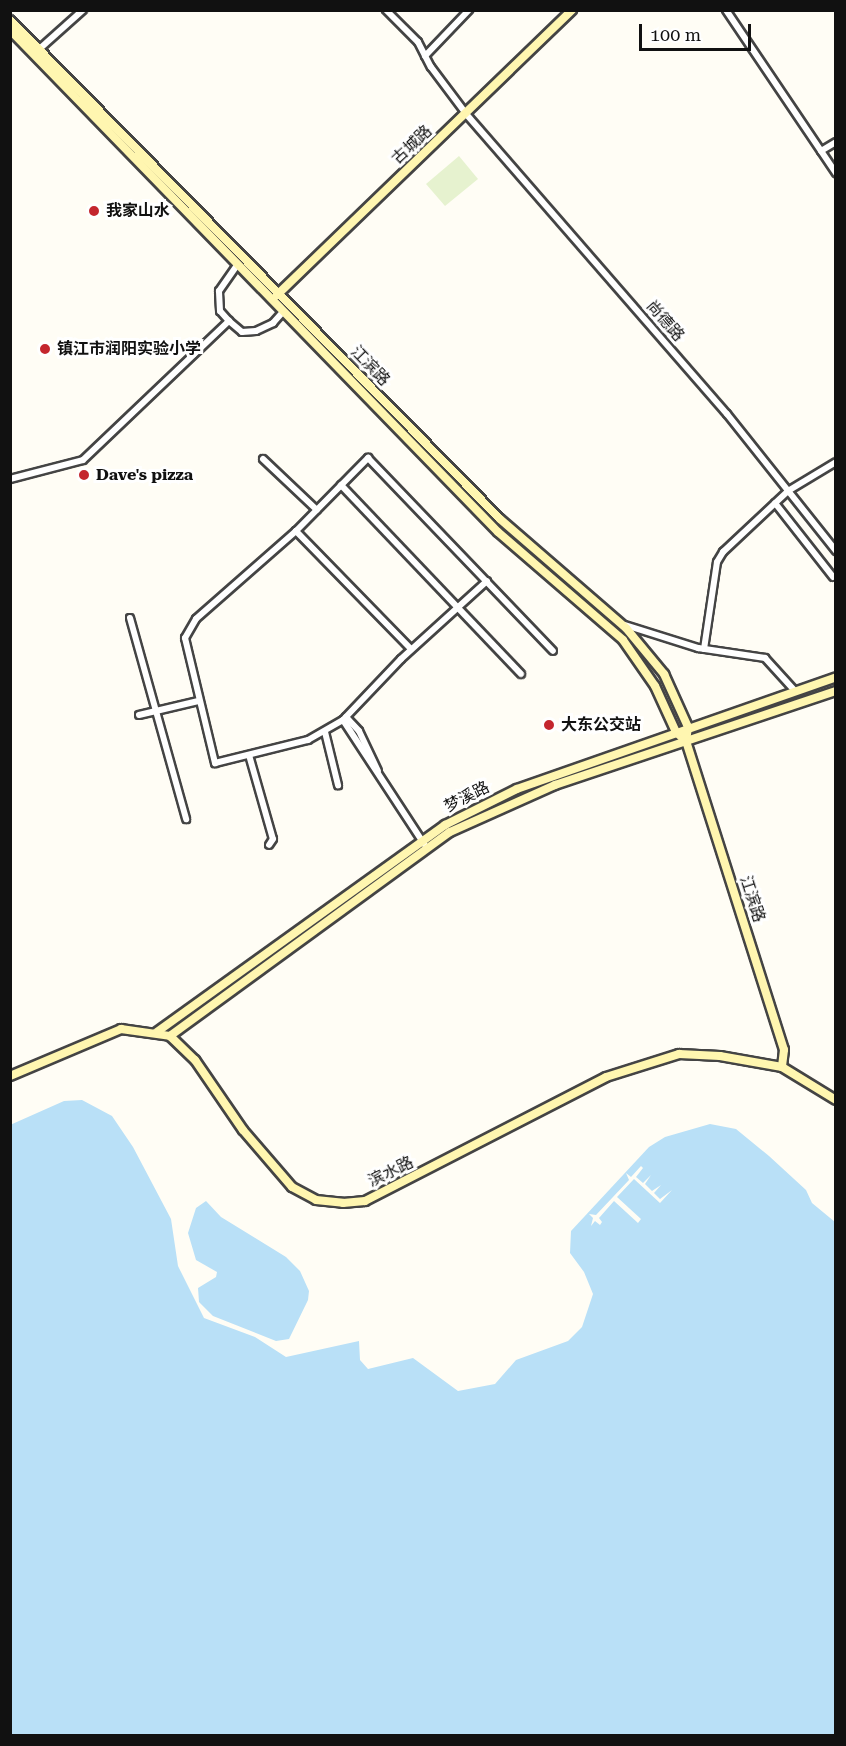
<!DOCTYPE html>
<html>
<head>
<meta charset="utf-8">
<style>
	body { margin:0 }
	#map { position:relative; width:846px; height:1746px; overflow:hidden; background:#fffdf5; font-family:"Roboto Serif","Noto Sans SC",serif }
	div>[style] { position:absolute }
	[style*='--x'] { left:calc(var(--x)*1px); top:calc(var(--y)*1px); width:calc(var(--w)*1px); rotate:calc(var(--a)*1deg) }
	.pitch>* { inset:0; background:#e6f2cf }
	.water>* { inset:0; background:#b9e0f7 }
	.pier>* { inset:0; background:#fffdf5 }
	.roads { filter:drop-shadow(2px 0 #444) drop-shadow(-2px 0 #444) drop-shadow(0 2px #444) drop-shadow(0 -2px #444) }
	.street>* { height:6px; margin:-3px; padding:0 3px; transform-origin:3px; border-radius:3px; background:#fff }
	.secondary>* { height:8px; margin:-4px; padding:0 4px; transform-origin:4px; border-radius:4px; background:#fff6b0 }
	.dots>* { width:16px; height:16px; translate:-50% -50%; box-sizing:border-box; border:3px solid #fff; border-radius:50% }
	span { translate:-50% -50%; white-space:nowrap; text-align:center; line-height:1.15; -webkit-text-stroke:6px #fff; paint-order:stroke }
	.street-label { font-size:16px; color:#111 }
	.poi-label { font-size:16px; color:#111; font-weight:700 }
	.left { translate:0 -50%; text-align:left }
	.frame { position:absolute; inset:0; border:12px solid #111; pointer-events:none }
	.scale { position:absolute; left:639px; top:24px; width:112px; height:27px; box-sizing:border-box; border:3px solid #111; border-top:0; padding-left:8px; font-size:18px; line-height:21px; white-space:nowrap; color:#111; -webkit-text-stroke:4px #fff; paint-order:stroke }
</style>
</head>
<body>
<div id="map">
	<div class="pitch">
		<div style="clip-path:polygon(459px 156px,478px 179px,445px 206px,426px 184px)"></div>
	</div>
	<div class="water">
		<div style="clip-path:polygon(82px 1100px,112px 1116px,133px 1147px,171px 1219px,178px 1266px,204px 1318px,255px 1337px,286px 1357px,359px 1341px,360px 1360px,368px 1369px,413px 1358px,458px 1391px,495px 1384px,516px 1360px,568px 1341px,582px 1327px,593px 1294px,584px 1272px,570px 1253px,571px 1231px,649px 1147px,665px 1137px,710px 1124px,736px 1129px,769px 1156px,806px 1190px,812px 1203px,835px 1222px,835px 1735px,11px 1735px,10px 1125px,64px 1101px)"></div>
		<div style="clip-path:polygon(206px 1201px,221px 1217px,286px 1257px,300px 1271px,309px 1291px,308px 1300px,289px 1339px,276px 1341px,213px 1316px,199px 1302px,198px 1288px,216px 1277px,217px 1272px,196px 1260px,188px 1233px,196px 1208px)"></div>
	</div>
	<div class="pier">
		<div style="clip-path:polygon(641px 1166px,643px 1168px,636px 1177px,643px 1183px,651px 1175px,645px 1184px,652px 1191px,661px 1185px,654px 1193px,660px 1199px,672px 1190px,660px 1203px,634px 1179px,617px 1197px,641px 1219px,638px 1223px,614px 1201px,599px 1218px,602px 1222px,600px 1225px,595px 1221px,591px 1226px,593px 1218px,589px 1214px,596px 1215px,629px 1180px,626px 1173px,631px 1177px)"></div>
	</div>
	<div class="roads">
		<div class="street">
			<div style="--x:386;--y:10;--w:45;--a:45"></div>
			<div style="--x:418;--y:42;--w:28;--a:63"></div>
			<div style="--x:431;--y:67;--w:60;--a:53.1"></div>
			<div style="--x:467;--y:115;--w:396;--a:49"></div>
			<div style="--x:727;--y:414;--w:175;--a:51.5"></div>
			<div style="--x:726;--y:10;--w:197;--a:56"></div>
			<div style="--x:36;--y:52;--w:63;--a:-41.8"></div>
			<div style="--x:425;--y:56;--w:64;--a:-46.3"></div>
			<div style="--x:821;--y:151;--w:17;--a:-31"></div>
			<div style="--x:229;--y:321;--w:13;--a:-132"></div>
			<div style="--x:220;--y:311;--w:20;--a:-93"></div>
			<div style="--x:219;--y:291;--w:32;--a:-55"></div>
			<div style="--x:263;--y:459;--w:74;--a:43.4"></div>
			<div style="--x:10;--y:479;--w:75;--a:-14.6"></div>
			<div style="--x:83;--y:460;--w:202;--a:-43.6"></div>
			<div style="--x:229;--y:321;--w:17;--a:40"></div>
			<div style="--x:242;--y:332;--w:14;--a:-4"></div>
			<div style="--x:256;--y:331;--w:19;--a:-25"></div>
			<div style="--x:273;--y:323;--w:15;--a:-48"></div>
			<div style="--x:341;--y:485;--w:261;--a:46.4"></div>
			<div style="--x:775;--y:503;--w:94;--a:51.9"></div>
			<div style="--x:296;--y:531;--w:133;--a:138.7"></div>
			<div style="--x:196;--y:619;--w:22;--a:120"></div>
			<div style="--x:185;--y:638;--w:129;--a:76.5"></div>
			<div style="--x:215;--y:763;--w:96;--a:-13.9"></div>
			<div style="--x:308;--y:740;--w:40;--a:-29.7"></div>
			<div style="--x:343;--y:720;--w:84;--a:-46.4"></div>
			<div style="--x:401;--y:659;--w:116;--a:-42.2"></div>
			<div style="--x:130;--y:618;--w:209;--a:74.4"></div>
			<div style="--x:625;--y:625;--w:77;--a:17.5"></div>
			<div style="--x:698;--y:648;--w:68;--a:8.5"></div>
			<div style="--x:765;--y:658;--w:43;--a:47.8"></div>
			<div style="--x:411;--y:649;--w:165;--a:-134.3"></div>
			<div style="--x:296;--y:531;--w:103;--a:-45.4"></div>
			<div style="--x:368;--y:458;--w:267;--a:46.2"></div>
			<div style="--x:704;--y:649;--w:88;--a:-81.5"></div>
			<div style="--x:717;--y:562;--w:12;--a:-59"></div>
			<div style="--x:723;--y:552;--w:89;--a:-43.2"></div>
			<div style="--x:788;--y:491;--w:56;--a:-31.1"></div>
			<div style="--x:139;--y:715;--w:61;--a:-13.3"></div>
			<div style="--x:346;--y:717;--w:19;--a:47"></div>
			<div style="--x:359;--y:731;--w:44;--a:64.6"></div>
			<div style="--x:343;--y:720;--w:148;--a:56.8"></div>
			<div style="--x:325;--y:732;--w:55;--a:76.2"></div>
			<div style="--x:249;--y:755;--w:87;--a:74.1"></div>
			<div style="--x:273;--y:839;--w:7;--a:124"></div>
		</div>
		<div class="secondary">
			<div style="--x:10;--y:20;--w:699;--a:45.52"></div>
			<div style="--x:500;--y:519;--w:167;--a:40.9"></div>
			<div style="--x:626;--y:628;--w:60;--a:50.4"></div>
			<div style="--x:664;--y:674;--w:58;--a:65.6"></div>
			<div style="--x:688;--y:727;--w:14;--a:98"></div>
			<div style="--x:686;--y:741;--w:324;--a:72.4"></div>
			<div style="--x:784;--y:1050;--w:17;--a:97"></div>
			<div style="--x:10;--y:30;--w:700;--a:45.81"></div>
			<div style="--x:498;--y:532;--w:165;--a:40.8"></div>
			<div style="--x:623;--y:640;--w:56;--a:55.2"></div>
			<div style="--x:655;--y:686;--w:51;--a:65.5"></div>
			<div style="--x:676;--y:732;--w:13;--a:42"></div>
			<div style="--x:277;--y:295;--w:410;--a:-44"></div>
			<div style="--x:157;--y:1032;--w:355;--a:-35.7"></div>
			<div style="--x:445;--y:825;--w:80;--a:-26.6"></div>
			<div style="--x:517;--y:789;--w:338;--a:-19.3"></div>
			<div style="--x:170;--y:1036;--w:346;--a:-36.1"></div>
			<div style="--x:450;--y:832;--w:115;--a:-24.1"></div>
			<div style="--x:555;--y:785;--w:296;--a:-18.5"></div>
			<div style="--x:10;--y:1076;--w:121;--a:-22.9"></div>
			<div style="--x:121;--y:1029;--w:49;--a:8.1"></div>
			<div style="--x:170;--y:1036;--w:35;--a:44"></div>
			<div style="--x:195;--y:1060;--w:85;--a:55.6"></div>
			<div style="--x:243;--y:1130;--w:75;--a:49.3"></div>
			<div style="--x:292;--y:1187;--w:27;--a:28"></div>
			<div style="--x:316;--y:1200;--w:27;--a:6"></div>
			<div style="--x:343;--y:1203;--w:22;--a:-5"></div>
			<div style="--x:365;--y:1201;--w:271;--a:-27.2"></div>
			<div style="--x:606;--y:1077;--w:77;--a:-17.5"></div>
			<div style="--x:679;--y:1054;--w:41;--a:2.8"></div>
			<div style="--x:720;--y:1056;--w:63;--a:10.1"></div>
			<div style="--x:782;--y:1067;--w:63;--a:31.4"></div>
		</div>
	</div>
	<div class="dots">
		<div style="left:94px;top:211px;background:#c4262e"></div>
		<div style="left:45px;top:349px;background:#c4262e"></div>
		<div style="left:84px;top:475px;background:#c4262e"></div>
		<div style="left:549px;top:725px;background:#c4262e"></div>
	</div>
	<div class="street-label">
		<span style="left:412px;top:145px;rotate:-43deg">古城路</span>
		<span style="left:665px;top:321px;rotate:49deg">尚德路</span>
		<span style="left:370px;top:366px;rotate:46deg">江滨路</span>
		<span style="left:467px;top:797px;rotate:-27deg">梦溪路</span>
		<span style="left:752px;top:899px;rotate:72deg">江滨路</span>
		<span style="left:391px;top:1172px;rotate:-26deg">滨水路</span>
	</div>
	<div class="poi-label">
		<span class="left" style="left:106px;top:211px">我家山水</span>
		<span class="left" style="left:57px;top:349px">镇江市润阳实验小学</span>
		<span class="left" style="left:96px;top:475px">Dave's pizza</span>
		<span class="left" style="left:561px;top:725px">大东公交站</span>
	</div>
	<div class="frame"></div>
	<div class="scale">100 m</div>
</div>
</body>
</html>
